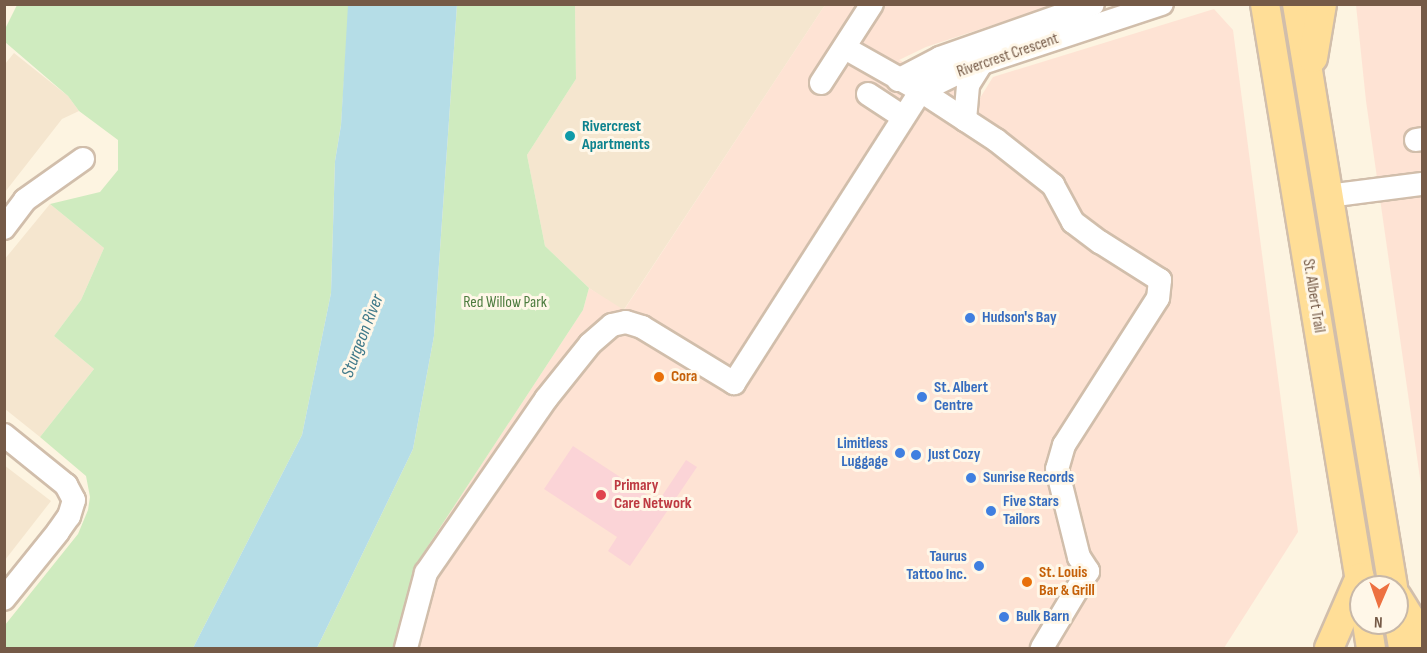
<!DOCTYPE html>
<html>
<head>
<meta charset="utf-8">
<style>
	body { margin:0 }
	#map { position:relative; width:1427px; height:653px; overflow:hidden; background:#fdf4e1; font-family:"Sofia Sans Condensed",sans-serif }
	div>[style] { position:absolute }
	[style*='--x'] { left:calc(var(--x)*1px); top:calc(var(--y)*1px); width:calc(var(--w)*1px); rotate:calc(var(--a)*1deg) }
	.residential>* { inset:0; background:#f5e6cf }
	.commercial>* { inset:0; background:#fee3d4 }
	.medical>* { inset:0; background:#fbd4d7 }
	.green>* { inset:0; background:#cfebbf }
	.water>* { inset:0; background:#b5dde7 }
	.roads { filter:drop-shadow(2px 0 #d1beab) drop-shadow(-2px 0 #d1beab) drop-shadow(0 2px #d1beab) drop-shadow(0 -2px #d1beab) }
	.minor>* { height:22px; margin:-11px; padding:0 11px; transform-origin:11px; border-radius:11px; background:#fff }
	.major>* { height:28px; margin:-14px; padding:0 14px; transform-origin:14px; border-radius:14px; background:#ffde97 }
	.dots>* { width:16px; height:16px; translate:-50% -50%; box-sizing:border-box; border:3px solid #fff7e8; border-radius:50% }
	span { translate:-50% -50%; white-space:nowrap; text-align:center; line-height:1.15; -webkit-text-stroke:6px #fff7e8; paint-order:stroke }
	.street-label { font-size:16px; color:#755a47 }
	.culture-label { font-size:16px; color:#0d838f; font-weight:700 }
	.left { translate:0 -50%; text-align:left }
	.park-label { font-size:16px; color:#4d7c3f }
	.shop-label { font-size:16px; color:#366cbe; font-weight:700 }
	.right { translate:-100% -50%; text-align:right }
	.food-label { font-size:16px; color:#c56008; font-weight:700 }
	.health-label { font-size:16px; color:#be3a42; font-weight:700 }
	.water-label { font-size:18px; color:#407a8a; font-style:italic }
	.frame { position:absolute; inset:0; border:6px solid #755a47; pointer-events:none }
	.north { position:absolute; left:1349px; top:575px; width:60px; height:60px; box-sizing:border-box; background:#fff7e8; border:2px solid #c8b8a8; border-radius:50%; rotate:182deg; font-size:16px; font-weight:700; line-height:24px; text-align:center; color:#755a47 }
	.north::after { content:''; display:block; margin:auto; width:21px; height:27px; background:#ed7141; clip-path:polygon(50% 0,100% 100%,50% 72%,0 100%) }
</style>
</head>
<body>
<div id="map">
	<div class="residential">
		<div style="clip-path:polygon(575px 5px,825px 5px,623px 311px,589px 288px,545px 246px,527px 155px,576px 79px)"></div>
		<div style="clip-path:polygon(14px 53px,68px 96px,79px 111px,62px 119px,5px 192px,5px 64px)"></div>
		<div style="clip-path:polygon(50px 204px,104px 248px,81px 300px,54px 336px,94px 369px,40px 437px,5px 409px,4px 260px)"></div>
		<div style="clip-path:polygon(4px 465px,51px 501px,5px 560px,4px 560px)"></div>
	</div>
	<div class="commercial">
		<div style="clip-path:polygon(825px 5px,1054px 5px,926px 47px,899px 60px,980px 98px,993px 77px,1214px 9px,1233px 30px,1298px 532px,1224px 648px,394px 648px,424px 552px,583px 310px,589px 288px,624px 310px)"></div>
		<div style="clip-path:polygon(1356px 5px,1422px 5px,1422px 492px,1366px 101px)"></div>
	</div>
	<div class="medical">
		<div style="clip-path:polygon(573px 446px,658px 502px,686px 460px,697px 467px,630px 566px,608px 551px,617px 537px,544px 489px)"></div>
	</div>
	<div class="green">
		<div style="clip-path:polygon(17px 5px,349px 5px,341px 125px,335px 161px,331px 293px,302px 435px,193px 648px,5px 648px,5px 625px,78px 534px,88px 510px,90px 497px,86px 476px,40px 437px,94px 369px,54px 336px,81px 300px,104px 248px,50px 204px,100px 192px,118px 170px,118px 140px,79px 111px,68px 96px,5px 42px,4px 31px)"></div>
		<div style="clip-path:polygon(457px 5px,575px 5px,576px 79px,527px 155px,545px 246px,589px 288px,583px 310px,424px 552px,394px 648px,317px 648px,413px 449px,434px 336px)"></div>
	</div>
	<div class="water">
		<div style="clip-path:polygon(348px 5px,457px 5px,434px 336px,413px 449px,317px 648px,193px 648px,302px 435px,331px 293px,335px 161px,341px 125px)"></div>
	</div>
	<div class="roads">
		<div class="minor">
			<div style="--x:845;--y:48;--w:87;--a:29.5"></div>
			<div style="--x:921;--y:91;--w:90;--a:33.2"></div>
			<div style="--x:996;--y:140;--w:73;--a:38.3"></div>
			<div style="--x:1053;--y:185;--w:42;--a:61.6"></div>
			<div style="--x:1073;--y:222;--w:34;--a:37"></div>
			<div style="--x:1100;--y:242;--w:71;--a:32.3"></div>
			<div style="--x:1160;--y:280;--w:18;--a:96"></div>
			<div style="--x:1158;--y:298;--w:174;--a:122.6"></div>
			<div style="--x:1064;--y:445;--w:25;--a:106"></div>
			<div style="--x:1057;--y:469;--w:91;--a:76"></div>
			<div style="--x:1079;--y:557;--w:17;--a:57"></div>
			<div style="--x:1088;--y:571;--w:90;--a:120.9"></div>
			<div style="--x:898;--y:80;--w:47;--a:-27.6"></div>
			<div style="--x:940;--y:58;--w:162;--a:-19.4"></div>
			<div style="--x:821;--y:83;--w:94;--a:-57.2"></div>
			<div style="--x:868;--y:94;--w:42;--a:33.3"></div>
			<div style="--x:965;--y:120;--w:35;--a:-85"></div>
			<div style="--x:968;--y:85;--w:26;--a:-58"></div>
			<div style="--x:1416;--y:140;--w:6;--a:-9"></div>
			<div style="--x:1328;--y:196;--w:95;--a:-7.3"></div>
			<div style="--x:4;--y:228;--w:35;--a:-53"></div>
			<div style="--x:25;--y:200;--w:71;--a:-35.3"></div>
			<div style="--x:4;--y:435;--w:80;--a:38.9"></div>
			<div style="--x:66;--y:485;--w:17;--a:62"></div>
			<div style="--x:74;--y:500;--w:17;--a:107"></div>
			<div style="--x:69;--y:516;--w:19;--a:125"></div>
			<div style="--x:58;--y:532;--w:86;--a:128.9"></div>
			<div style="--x:406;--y:648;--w:78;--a:-75.1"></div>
			<div style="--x:426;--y:573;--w:211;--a:-55.4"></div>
			<div style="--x:546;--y:399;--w:70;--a:-51.3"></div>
			<div style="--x:590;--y:344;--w:29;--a:-41"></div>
			<div style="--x:612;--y:325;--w:14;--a:-12"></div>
			<div style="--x:626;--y:322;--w:17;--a:17"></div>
			<div style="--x:642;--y:327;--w:108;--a:31.3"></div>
			<div style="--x:734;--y:383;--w:347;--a:-57.4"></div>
			<div style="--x:921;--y:91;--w:55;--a:-26.1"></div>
			<div style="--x:970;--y:67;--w:202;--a:-18.2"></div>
		</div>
		<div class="major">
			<div style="--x:1265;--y:4;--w:591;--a:80.65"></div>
			<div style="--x:1297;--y:4;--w:591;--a:80.65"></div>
			<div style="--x:1313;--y:58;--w:55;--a:-80.5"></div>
			<div style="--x:1397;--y:597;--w:47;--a:58"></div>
			<div style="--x:1397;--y:613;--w:36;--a:80"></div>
			<div style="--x:1367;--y:623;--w:25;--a:81"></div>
			<div style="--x:1329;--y:648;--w:77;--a:-66.4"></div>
		</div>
	</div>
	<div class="dots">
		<div style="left:570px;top:136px;background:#0f9aa8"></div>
		<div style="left:970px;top:318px;background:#3f7fe0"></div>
		<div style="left:659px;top:377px;background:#e8710a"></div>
		<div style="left:922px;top:397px;background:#3f7fe0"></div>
		<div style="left:900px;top:453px;background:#3f7fe0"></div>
		<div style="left:916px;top:455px;background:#3f7fe0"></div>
		<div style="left:971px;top:478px;background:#3f7fe0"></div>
		<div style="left:601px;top:495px;background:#e0444e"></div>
		<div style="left:991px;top:511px;background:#3f7fe0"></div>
		<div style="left:979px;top:566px;background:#3f7fe0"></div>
		<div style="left:1027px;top:582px;background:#e8710a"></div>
		<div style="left:1004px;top:617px;background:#3f7fe0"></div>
	</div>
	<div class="street-label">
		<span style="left:1008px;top:56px;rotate:-19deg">Rivercrest Crescent</span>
		<span style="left:1313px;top:296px;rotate:81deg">St. Albert Trail</span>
	</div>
	<div class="culture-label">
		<span class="left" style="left:582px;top:136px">Rivercrest<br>Apartments</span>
	</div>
	<div class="park-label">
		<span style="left:505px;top:303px">Red Willow Park</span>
	</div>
	<div class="shop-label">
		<span class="left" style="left:982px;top:318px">Hudson's Bay</span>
		<span class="left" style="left:934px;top:397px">St. Albert<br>Centre</span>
		<span class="right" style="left:888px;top:453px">Limitless<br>Luggage</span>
		<span class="left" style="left:928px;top:455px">Just Cozy</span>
		<span class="left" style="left:983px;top:478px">Sunrise Records</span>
		<span class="left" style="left:1003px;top:511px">Five Stars<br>Tailors</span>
		<span class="right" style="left:967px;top:566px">Taurus<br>Tattoo Inc.</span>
		<span class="left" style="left:1016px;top:617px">Bulk Barn</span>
	</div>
	<div class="food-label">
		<span class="left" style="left:671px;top:377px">Cora</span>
		<span class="left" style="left:1039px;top:582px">St. Louis<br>Bar &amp; Grill</span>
	</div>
	<div class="health-label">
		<span class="left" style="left:614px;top:495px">Primary<br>Care Network</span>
	</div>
	<div class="water-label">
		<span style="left:363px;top:336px;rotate:-69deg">Sturgeon River</span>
	</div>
	<div class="frame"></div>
	<div class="north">N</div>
</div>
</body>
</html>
